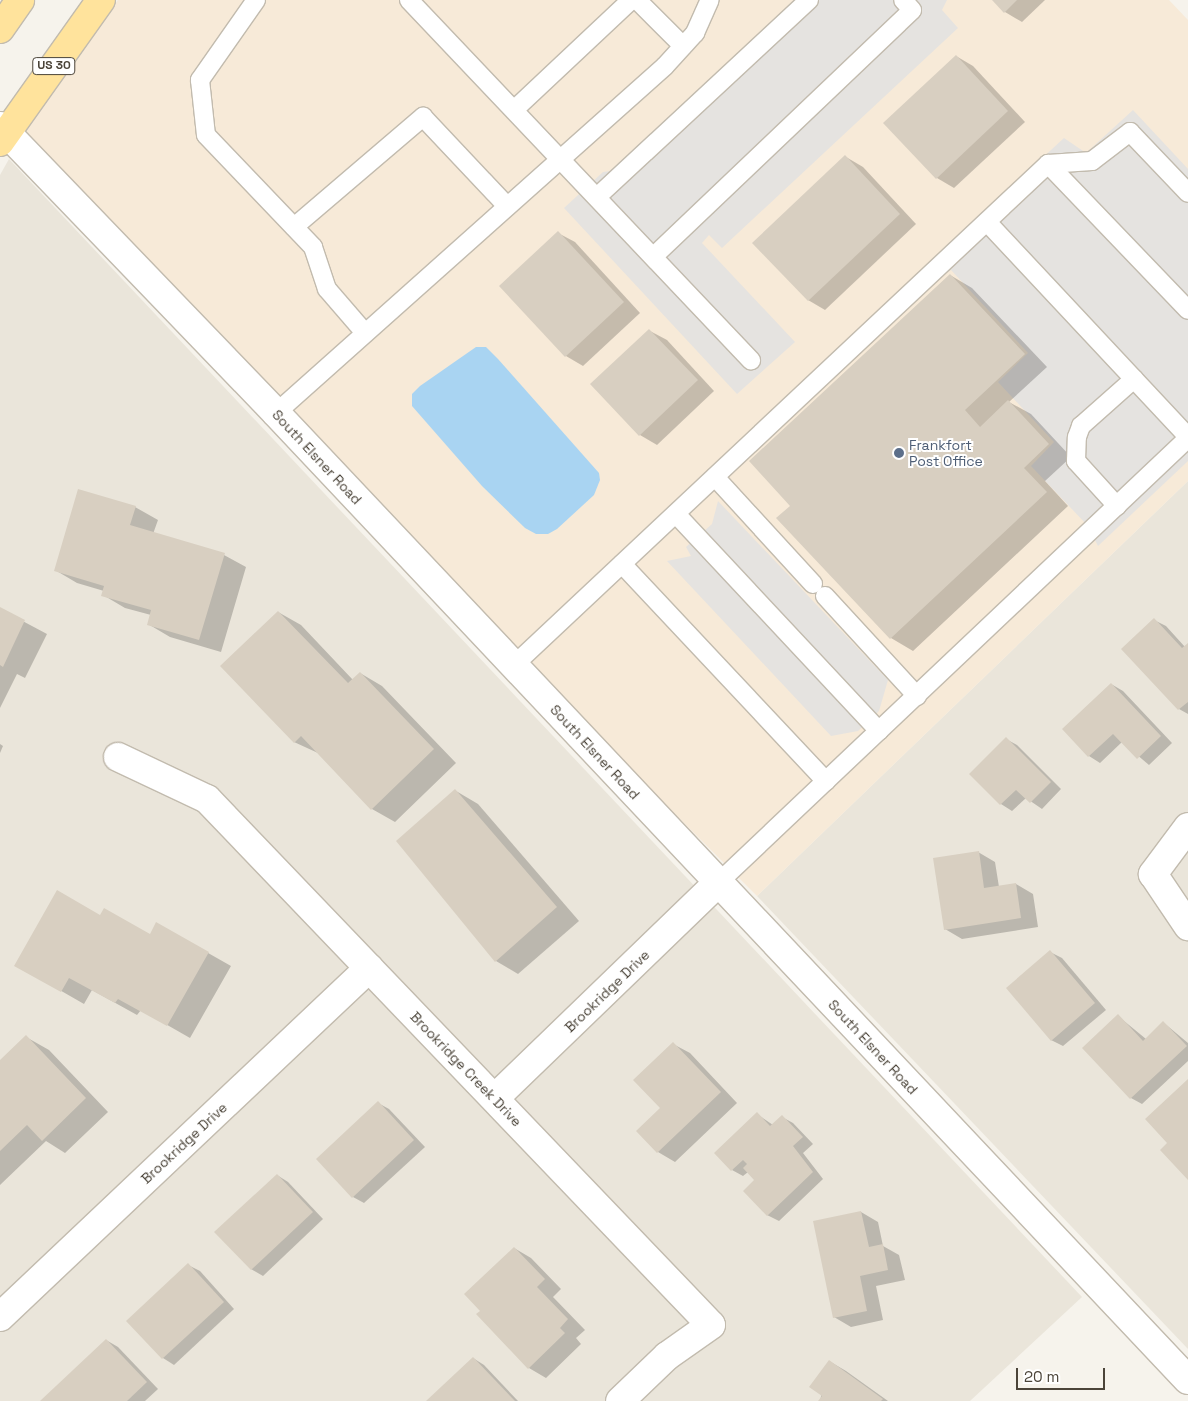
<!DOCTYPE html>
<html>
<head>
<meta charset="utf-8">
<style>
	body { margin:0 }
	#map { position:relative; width:1188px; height:1401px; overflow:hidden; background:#f6f3ec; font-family:"Space Grotesk",sans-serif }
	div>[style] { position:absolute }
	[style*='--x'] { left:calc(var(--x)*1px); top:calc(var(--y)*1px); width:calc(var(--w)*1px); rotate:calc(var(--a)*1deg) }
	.residential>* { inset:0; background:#eae5da }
	.commercial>* { inset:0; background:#f7ead8 }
	.parking>* { inset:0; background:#e5e3e0 }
	.water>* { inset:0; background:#a9d4f2 }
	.shadow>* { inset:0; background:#0003 }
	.building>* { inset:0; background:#d8cfc1 }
	.roads { filter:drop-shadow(1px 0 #c2bbae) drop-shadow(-1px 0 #c2bbae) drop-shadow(0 1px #c2bbae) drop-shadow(0 -1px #c2bbae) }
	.lane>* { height:18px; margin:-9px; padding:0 9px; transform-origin:9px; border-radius:9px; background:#fff }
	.street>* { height:28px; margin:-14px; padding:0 14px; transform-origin:14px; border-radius:14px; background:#fff }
	.primary>* { height:28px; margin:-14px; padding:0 14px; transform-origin:14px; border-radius:14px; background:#ffe39c }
	.dots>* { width:14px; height:14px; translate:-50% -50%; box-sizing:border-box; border:2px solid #fff; border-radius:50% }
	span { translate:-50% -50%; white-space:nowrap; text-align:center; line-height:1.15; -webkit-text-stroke:4px #fff; paint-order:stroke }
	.shield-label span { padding:1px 4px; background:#fff; border:1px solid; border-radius:4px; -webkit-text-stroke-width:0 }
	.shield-label { font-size:12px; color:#4b4439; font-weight:700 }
	.service-label { font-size:14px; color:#4e5e75 }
	.left { translate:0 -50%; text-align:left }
	.street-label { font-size:14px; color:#4b4439 }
	.scale { position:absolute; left:1016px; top:1368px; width:89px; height:22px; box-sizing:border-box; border:2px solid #4b4439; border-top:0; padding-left:6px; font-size:15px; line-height:18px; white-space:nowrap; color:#4b4439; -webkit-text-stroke:4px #fff; paint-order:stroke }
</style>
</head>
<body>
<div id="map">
	<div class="residential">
		<div style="clip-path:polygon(9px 159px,1082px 1297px,970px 1401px,0 1401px,0 175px)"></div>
		<div style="clip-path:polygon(1188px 481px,1188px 1349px,757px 896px)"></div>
	</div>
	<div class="commercial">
		<div style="clip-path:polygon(118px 0,1169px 0,1188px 20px,1188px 481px,757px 896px,510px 649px,22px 132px)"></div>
	</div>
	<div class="parking">
		<div style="clip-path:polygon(795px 0,947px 0,942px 10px,958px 28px,722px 248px,709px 235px,702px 243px,795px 342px,737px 394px,564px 208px,603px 172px,610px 171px)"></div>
		<div style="clip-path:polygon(1133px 110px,1188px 169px,1188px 461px,1098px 546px,1088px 526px,1031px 466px,1054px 442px,998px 382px,1028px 353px,951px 270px,946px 273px,933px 259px,1064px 138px,1086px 153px)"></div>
		<div style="clip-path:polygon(718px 501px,888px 680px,879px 711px,858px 731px,831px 736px,667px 561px,691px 556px,686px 547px,712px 524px)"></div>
	</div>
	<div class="water">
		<div style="clip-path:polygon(476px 347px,486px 347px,498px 359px,599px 473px,600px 480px,594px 495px,557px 529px,548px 534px,536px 534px,525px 528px,482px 486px,412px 406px,412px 394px,420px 386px)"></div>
	</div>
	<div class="shadow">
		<div style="clip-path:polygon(993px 0,1045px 0,1022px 22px,1005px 12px)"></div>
		<div style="clip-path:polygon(956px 56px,973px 66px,1025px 122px,954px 188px,937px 178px,885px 123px)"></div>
		<div style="clip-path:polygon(846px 157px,863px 167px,916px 224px,825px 310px,808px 300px)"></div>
		<div style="clip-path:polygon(558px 233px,575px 242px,640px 313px,583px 366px,566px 356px,500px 286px)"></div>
		<div style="clip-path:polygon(950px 275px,972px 288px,1047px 367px,1009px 402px,1031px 414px,1071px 457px,1045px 481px,1068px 506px,913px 651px,891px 638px,792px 506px)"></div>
		<div style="clip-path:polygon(650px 331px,667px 340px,714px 391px,657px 445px,640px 435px)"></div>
		<div style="clip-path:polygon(135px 507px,158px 520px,153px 534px,224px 555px,246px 567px,221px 652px,170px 637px,148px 624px,151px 615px,125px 608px,103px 595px,104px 591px,77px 583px,55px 570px)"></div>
		<div style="clip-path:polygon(0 609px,47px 634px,25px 678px,17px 674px,0 708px)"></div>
		<div style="clip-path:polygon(278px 612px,301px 625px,353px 680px,360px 673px,382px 686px,456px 763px,395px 822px,372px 809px,318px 753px,294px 742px)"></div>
		<div style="clip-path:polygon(1154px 620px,1166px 626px,1185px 647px,1188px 644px,1188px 714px,1179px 709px,1123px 649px)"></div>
		<div style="clip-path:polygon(1111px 684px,1123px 691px,1172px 743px,1149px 765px,1122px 742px,1100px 763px,1089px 756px,1063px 729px)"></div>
		<div style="clip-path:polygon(1006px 739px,1017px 745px,1061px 789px,1042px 809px,1026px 798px,1012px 811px,1001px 804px,971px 774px)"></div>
		<div style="clip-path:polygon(0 744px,3px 746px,0 753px)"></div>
		<div style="clip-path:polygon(456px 791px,478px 804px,579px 921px,518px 974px,496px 961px)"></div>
		<div style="clip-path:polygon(978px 852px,995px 862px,999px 887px,1016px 884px,1033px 894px,1038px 927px,962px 939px,945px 929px)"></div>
		<div style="clip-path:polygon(101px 917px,151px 935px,157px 924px,231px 966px,190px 1038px,141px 1010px,137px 1015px,92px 990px,84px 1004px,16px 965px)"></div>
		<div style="clip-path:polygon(1050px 952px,1062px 958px,1106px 1010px,1063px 1046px,1051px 1040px)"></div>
		<div style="clip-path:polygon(1118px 1016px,1146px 1039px,1164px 1023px,1188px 1043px,1188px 1061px,1142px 1104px,1131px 1098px)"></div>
		<div style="clip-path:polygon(26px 1037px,49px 1050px,108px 1112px,65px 1153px,46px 1141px,0 1185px,0 1062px)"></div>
		<div style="clip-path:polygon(673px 1044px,690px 1053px,737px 1103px,675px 1162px,658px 1152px,638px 1131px,662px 1108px)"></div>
		<div style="clip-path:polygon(378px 1103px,389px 1109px,425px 1147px,364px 1203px,353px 1197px)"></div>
		<div style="clip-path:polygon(757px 1114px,773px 1125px,782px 1117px,793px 1123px,813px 1144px,803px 1153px,823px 1179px,779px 1221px,767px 1215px,756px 1180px,748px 1172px,743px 1176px,732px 1170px)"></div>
		<div style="clip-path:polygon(277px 1175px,288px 1182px,323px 1219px,263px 1276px,251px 1269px)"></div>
		<div style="clip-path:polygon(861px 1212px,878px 1222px,883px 1246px,899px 1255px,905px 1280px,876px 1286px,883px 1320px,851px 1327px,834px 1317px)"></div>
		<div style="clip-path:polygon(514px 1248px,531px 1258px,561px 1289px,553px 1297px,585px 1330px,576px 1338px,581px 1344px,546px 1378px,529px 1368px,482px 1311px)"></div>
		<div style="clip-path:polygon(188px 1265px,200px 1271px,234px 1309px,174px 1365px,163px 1358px,128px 1321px)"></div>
		<div style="clip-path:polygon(106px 1340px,118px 1347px,158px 1389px,145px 1401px,42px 1401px)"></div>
		<div style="clip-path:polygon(473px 1358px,484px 1365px,518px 1401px,428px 1401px)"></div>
		<div style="clip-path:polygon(829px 1361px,846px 1371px,888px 1401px,820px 1401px)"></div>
	</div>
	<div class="building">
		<div style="clip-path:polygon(992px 0,1017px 0,1004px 13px)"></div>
		<div style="clip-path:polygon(956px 55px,1008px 111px,936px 179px,883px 123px)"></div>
		<div style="clip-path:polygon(845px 155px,900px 214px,808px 301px,752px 243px)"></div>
		<div style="clip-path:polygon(558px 231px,624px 302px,565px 357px,499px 286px)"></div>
		<div style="clip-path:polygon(950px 274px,1025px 354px,965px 410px,980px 427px,1008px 400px,1049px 444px,1024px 468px,1047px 492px,890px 639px,776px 518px,790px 506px,749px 461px)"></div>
		<div style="clip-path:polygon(649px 329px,698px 380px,639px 436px,590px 384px)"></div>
		<div style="clip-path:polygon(78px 489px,136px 506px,130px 525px,225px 553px,199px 640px,147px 625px,151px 610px,101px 596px,104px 586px,54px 571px)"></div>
		<div style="clip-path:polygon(0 607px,25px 620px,3px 667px,0 665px)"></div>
		<div style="clip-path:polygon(278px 611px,348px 683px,360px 672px,434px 749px,371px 810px,301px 736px,294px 743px,220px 666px)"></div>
		<div style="clip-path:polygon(1154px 618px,1182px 648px,1188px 643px,1188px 702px,1178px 710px,1121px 649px)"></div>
		<div style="clip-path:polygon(1111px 683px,1161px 736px,1137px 759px,1113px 734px,1088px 757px,1062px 729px)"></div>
		<div style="clip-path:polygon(1006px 737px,1051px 782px,1030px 803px,1016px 790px,1000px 805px,969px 774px)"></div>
		<div style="clip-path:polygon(455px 789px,557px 907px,495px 962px,396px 841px)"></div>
		<div style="clip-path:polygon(979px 851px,984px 888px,1016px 883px,1021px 918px,944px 930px,933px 858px)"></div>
		<div style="clip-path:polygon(57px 890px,100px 915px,104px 908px,150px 934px,156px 922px,209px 952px,167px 1026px,118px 999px,115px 1003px,69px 978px,61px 992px,14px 966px)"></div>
		<div style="clip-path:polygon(1050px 950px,1095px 1003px,1051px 1041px,1006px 988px)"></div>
		<div style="clip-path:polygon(1118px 1014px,1143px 1041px,1163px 1021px,1187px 1046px,1130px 1099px,1082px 1048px)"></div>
		<div style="clip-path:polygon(26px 1035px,86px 1098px,42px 1141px,27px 1125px,0 1151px,0 1060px)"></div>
		<div style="clip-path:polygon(673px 1042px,721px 1092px,657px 1153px,636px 1131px,660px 1108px,633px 1080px)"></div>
		<div style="clip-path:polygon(1188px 1079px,1188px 1180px,1160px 1150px,1167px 1143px,1145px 1119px)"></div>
		<div style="clip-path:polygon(378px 1101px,414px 1140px,352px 1198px,316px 1159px)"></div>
		<div style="clip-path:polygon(757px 1112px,770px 1126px,782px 1115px,803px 1137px,793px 1146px,813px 1172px,767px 1216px,743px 1191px,754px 1180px,743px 1168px,747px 1164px,743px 1160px,731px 1171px,714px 1153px)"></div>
		<div style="clip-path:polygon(277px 1174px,313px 1212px,251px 1270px,214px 1232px)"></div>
		<div style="clip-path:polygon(861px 1211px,869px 1247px,883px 1244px,888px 1270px,860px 1276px,867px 1311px,833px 1318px,813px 1221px)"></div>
		<div style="clip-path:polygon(514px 1247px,545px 1279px,537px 1287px,568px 1319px,560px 1328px,565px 1333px,528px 1369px,476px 1314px,480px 1311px,464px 1294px)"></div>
		<div style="clip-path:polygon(188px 1263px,224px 1302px,162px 1359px,126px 1321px)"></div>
		<div style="clip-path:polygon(106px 1339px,147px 1382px,127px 1401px,40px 1401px)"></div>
		<div style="clip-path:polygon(473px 1357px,515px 1401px,426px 1401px)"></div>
		<div style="clip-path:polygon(829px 1360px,883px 1399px,881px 1401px,818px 1401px,822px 1396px,809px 1387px)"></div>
	</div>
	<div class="roads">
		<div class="lane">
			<div style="--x:256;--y:0;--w:98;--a:125"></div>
			<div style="--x:200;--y:80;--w:55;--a:83.8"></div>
			<div style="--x:206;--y:135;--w:155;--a:46.3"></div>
			<div style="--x:313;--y:247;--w:44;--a:71.6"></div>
			<div style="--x:327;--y:289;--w:58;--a:49.2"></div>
			<div style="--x:409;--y:0;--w:497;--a:46.5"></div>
			<div style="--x:637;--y:0;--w:65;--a:45"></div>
			<div style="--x:515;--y:109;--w:159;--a:-43.2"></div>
			<div style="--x:1048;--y:164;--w:202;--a:46.2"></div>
			<div style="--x:598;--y:196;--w:288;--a:-42.9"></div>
			<div style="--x:987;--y:222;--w:294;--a:46.9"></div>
			<div style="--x:294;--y:227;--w:170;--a:-40.5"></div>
			<div style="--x:423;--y:117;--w:122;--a:46.7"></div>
			<div style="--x:654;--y:256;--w:356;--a:-43.6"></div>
			<div style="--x:912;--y:10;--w:13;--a:-132"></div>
			<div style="--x:276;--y:413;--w:521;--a:-41.73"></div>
			<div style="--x:665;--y:66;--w:45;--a:-47.7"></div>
			<div style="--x:695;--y:33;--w:36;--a:-66"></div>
			<div style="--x:715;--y:477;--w:145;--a:47.5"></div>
			<div style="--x:1117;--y:506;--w:61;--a:-132.3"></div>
			<div style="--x:1076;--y:461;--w:24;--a:-88"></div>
			<div style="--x:1077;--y:437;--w:12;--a:-70"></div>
			<div style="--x:1081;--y:426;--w:71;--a:-41.6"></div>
			<div style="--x:676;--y:514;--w:297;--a:46.9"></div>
			<div style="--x:622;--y:564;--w:298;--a:46.8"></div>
			<div style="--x:825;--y:596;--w:136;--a:47.4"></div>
			<div style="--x:513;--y:666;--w:734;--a:-43.18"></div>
			<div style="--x:1048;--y:164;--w:44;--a:-3.9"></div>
			<div style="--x:1092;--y:161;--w:48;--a:-37.3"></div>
			<div style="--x:1130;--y:132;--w:84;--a:46.4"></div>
			<div style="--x:718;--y:883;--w:647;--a:-43.43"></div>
		</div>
		<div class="street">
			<div style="--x:0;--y:126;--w:398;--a:46.1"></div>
			<div style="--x:276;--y:413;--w:1329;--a:46.68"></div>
			<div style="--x:118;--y:757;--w:98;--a:25.3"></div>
			<div style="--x:207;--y:799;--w:728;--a:46.22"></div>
			<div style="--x:711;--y:1325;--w:54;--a:144.8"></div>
			<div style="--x:667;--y:1356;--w:65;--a:136.2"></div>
			<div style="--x:1188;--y:827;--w:59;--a:126.7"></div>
			<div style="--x:1153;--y:874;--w:63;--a:56.1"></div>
			<div style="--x:495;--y:1098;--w:310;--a:-44"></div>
			<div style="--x:0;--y:1317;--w:508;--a:-43.4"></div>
		</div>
		<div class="primary">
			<div style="--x:0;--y:29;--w:35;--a:-55"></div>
			<div style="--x:0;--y:142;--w:174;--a:-54.6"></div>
		</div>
	</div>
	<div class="dots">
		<div style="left:899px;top:453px;background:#5c6f8a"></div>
	</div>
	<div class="shield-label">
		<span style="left:54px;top:66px">US 30</span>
	</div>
	<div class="service-label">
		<span class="left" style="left:909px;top:453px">Frankfort<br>Post Office</span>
	</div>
	<div class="street-label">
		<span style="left:317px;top:457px;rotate:47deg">South Elsner Road</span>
		<span style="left:595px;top:752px;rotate:47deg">South Elsner Road</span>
		<span style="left:607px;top:991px;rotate:-44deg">Brookridge Drive</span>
		<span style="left:873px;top:1047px;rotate:47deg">South Elsner Road</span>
		<span style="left:466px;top:1069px;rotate:46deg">Brookridge Creek Drive</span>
		<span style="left:184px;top:1143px;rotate:-43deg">Brookridge Drive</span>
	</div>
	<div class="scale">20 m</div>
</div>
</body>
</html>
